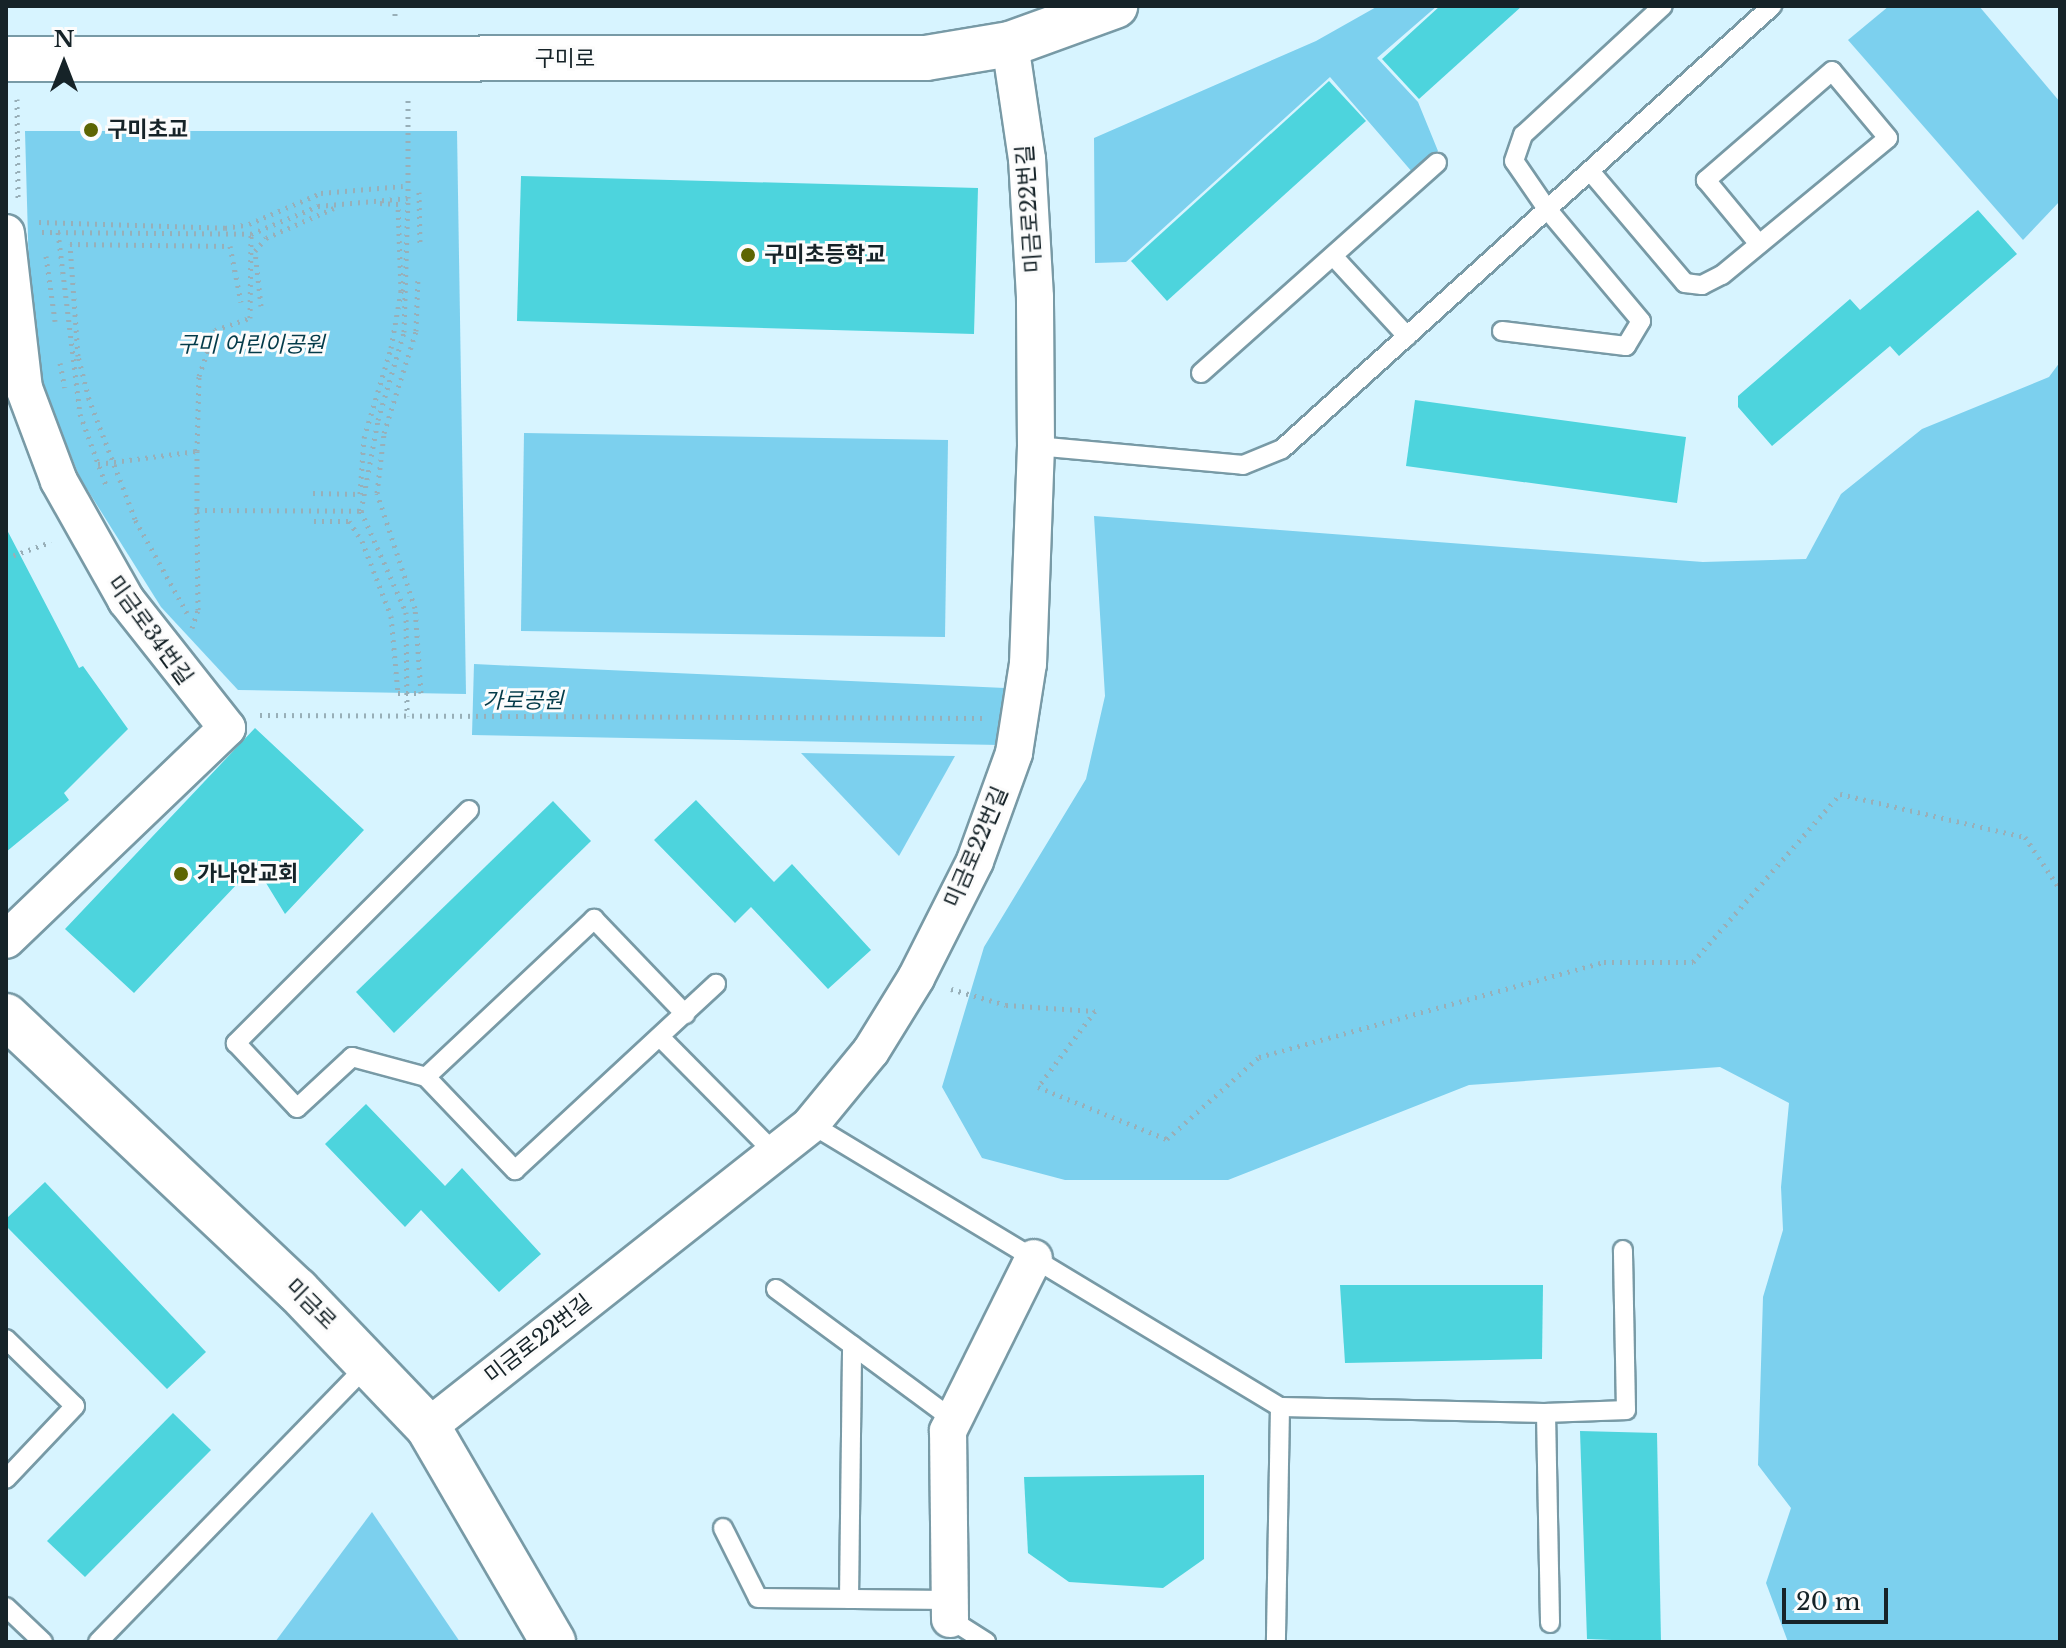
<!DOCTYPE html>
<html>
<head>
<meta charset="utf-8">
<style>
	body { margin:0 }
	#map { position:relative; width:2066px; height:1648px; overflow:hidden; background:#d7f4ff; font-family:"Libre Baskerville","Noto Sans KR",serif }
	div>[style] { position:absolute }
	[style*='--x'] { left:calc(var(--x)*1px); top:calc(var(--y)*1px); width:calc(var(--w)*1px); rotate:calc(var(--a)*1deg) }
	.green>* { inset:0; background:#7cd0ee }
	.building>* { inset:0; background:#4dd4dd }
	.path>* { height:5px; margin-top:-2.5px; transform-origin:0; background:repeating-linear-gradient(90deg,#98afb8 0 2px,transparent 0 8px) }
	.roads { filter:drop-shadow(2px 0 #789aa6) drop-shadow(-2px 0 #789aa6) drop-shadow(0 2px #789aa6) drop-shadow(0 -2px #789aa6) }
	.lane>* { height:18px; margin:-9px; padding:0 9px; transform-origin:9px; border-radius:9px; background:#fff }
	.street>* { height:36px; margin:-18px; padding:0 18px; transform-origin:18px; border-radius:18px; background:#fff }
	.secondary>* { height:44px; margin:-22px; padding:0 22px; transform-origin:22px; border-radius:22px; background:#fff }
	.dots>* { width:22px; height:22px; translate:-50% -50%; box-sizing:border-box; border:4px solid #fcfcfc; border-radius:50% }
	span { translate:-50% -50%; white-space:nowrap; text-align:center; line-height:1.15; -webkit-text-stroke:6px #fcfcfc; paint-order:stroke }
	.street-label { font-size:22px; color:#162328 }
	.poi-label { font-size:22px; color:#162328; font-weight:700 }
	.left { translate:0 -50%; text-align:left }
	.park-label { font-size:22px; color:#043b4a; font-style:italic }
	.frame { position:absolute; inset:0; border:8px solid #162328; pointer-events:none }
	.north { position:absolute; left:24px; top:24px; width:80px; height:80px; -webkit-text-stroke:6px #fcfcfc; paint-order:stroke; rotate:0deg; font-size:22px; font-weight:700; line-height:32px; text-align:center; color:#162328 }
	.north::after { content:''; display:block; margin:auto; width:28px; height:36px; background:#162328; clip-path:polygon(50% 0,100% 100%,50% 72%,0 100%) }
	.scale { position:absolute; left:1782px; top:1588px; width:106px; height:36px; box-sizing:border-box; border:4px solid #162328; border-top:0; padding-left:10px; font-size:24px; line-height:28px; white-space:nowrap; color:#162328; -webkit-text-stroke:6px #fcfcfc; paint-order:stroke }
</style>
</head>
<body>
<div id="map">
	<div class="green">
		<div style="clip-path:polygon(1378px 6px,1437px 6px,1377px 58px,1418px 102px,1438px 151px,1413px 173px,1330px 77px,1126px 262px,1095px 263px,1094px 138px,1316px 41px)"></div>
		<div style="clip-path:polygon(1889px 6px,1979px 6px,2060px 102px,2060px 201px,2023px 240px,1848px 40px)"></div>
		<div style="clip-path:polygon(25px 131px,457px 131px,466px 694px,238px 690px,161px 607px,80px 478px,42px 383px,29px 273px)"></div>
		<div style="clip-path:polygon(2060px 362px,2060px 1642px,1788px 1642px,1766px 1583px,1791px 1508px,1758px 1465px,1763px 1297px,1783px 1230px,1781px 1187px,1789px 1103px,1720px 1067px,1469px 1085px,1228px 1180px,1065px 1180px,982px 1158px,942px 1087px,984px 947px,1086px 779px,1105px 696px,1094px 516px,1703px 562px,1806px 559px,1841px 494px,1922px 429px,2049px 377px)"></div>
		<div style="clip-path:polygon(524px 433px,948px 440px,945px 637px,521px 631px)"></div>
		<div style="clip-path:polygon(474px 664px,1005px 688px,1000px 745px,472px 735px)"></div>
		<div style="clip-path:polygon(801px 753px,955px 756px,899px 856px)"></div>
		<div style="clip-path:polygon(372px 1512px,460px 1642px,275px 1642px)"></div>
	</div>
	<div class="building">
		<div style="clip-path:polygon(1440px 6px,1522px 6px,1419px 99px,1382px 59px)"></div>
		<div style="clip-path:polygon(1329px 81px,1366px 121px,1167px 301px,1131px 261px)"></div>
		<div style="clip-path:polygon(521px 176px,978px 188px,974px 334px,517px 321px)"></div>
		<div style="clip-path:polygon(1978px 210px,2017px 254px,1899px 356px,1890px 346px,1772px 446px,1738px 407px,1738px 396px,1850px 299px,1860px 310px)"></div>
		<div style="clip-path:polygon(1415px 400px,1686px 437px,1677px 503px,1406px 466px)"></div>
		<div style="clip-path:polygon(6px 528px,79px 668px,83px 666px,128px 729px,64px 793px,69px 800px,6px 852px)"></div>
		<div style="clip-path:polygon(255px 728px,364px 830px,285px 914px,255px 865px,134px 993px,65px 929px)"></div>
		<div style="clip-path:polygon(696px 800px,774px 882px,792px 864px,871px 950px,828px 989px,751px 907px,735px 923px,654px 840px)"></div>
		<div style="clip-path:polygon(553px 801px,591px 841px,394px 1033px,356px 992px)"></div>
		<div style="clip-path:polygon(366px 1104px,445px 1186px,462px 1168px,541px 1254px,499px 1292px,421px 1210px,405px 1227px,325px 1144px)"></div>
		<div style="clip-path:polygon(45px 1182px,206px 1352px,167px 1389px,6px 1226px,6px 1219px)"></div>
		<div style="clip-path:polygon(1340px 1285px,1543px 1285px,1542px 1359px,1345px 1363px)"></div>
		<div style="clip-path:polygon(173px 1413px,211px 1450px,85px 1577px,47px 1541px)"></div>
		<div style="clip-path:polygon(1580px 1431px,1657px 1433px,1661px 1642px,1587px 1639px)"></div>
		<div style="clip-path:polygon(1204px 1475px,1204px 1559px,1163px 1588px,1069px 1582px,1028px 1553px,1024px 1477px)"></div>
	</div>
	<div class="path">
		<div style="--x:395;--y:6;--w:14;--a:90"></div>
		<div style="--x:17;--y:99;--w:102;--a:89.4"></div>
		<div style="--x:419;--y:192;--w:51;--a:88.9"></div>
		<div style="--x:39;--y:222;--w:186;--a:1.8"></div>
		<div style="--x:225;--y:228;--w:24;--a:-9"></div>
		<div style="--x:249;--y:224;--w:78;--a:-23.3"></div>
		<div style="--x:321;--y:193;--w:82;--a:-4.9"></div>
		<div style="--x:42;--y:232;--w:209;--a:0.5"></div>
		<div style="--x:251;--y:234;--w:73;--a:-22.7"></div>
		<div style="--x:318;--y:206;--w:90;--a:-5.1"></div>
		<div style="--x:408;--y:198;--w:102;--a:-90"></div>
		<div style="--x:58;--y:232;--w:183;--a:83.1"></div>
		<div style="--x:80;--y:414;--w:76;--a:69.9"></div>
		<div style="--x:46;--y:256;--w:66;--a:82.1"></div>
		<div style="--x:261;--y:306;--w:55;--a:-96.2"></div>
		<div style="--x:255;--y:251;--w:17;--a:-50"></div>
		<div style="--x:266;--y:238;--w:74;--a:-23.8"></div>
		<div style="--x:60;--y:363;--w:25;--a:79"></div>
		<div style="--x:197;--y:451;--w:59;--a:90"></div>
		<div style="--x:98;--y:464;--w:100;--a:-7.5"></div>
		<div style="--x:197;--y:451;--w:75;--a:-88.5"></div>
		<div style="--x:199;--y:376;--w:49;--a:-70.8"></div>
		<div style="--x:215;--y:330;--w:37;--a:-19"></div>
		<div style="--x:250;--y:318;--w:84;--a:-89.3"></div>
		<div style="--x:313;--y:493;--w:47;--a:1.2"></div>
		<div style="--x:360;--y:494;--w:56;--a:-85.9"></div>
		<div style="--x:364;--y:438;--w:94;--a:-73.3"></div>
		<div style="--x:391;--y:348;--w:58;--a:-80"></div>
		<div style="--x:401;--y:291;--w:87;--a:-92"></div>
		<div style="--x:398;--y:204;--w:19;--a:-177"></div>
		<div style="--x:361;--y:511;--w:111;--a:66"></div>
		<div style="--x:406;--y:612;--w:104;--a:89.4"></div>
		<div style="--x:314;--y:521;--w:35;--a:0"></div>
		<div style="--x:349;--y:521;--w:24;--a:57"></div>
		<div style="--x:362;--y:541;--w:80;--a:68.9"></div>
		<div style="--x:391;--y:616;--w:77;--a:84.8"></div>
		<div style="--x:398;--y:693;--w:23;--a:0"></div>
		<div style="--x:421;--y:693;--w:85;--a:-94"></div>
		<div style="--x:415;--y:608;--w:121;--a:-108.3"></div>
		<div style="--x:377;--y:493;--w:60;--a:-83.3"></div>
		<div style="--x:384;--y:433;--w:107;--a:-72.6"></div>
		<div style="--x:416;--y:331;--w:54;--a:-87.9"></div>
		<div style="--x:6;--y:558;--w:48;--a:-19.6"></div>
		<div style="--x:187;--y:613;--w:107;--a:-119"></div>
		<div style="--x:135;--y:519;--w:129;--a:-111"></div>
		<div style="--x:89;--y:399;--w:44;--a:-104.3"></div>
		<div style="--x:78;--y:356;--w:112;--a:-94.1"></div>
		<div style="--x:70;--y:244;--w:160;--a:0.7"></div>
		<div style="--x:230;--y:246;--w:57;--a:78.9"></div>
		<div style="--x:192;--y:628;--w:19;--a:-72"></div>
		<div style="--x:198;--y:610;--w:100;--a:-90.6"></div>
		<div style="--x:197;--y:510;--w:164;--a:0.3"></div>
		<div style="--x:361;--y:511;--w:93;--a:-79.4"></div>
		<div style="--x:378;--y:420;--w:92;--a:-73.5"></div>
		<div style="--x:404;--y:332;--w:134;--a:-88.3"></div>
		<div style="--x:260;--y:715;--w:726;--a:0.24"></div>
		<div style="--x:951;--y:989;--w:57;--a:16.2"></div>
		<div style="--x:1006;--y:1005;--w:89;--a:3.9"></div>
		<div style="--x:1095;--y:1011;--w:95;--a:126.9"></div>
		<div style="--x:1038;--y:1087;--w:139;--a:22"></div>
		<div style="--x:1167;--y:1139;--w:123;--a:-41.7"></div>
		<div style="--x:1259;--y:1057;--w:358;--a:-15.4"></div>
		<div style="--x:1604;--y:962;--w:89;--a:0"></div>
		<div style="--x:1693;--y:962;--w:223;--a:-48.8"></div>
		<div style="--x:1840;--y:794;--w:190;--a:13.1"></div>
		<div style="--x:2025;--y:837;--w:63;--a:56.1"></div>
	</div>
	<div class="roads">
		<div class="lane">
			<div style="--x:1590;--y:171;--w:147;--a:49.7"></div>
			<div style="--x:1685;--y:283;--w:17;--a:7"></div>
			<div style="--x:1702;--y:285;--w:22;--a:-27"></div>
			<div style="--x:1722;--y:275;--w:215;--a:-39.5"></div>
			<div style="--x:1888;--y:138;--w:87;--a:-129.9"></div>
			<div style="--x:1832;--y:71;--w:167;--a:139.1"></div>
			<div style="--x:1706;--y:180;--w:83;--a:50.4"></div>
			<div style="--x:1334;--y:257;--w:108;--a:47.3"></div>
			<div style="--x:1502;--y:331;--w:125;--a:6.9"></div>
			<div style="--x:1626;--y:346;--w:29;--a:-59"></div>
			<div style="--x:1641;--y:321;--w:146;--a:-130"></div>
			<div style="--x:1547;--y:209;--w:58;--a:-124.5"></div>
			<div style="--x:1514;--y:161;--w:28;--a:-71"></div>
			<div style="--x:1523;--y:135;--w:190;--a:-42.7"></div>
			<div style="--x:1201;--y:373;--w:316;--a:-41.7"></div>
			<div style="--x:1036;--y:446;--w:208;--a:5.2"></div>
			<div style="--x:1243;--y:465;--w:42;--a:-22.3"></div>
			<div style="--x:1282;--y:449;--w:661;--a:-42.12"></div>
			<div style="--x:469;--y:810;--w:330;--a:135"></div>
			<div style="--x:236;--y:1043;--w:89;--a:46.8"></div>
			<div style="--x:297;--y:1108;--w:75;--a:-42.8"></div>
			<div style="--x:352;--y:1057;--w:77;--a:15.1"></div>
			<div style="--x:426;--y:1077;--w:231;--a:-43.2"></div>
			<div style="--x:594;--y:919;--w:132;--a:46.2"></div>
			<div style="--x:661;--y:1038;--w:161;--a:45.3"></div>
			<div style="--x:426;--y:1077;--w:129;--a:46.3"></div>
			<div style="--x:515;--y:1170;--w:274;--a:-42.8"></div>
			<div style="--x:811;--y:1124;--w:548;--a:31.11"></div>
			<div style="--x:1280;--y:1407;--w:235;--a:91"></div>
			<div style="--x:776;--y:1289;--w:221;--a:36.4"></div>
			<div style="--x:6;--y:1339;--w:96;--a:44.2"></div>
			<div style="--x:75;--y:1406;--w:100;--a:133.4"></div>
			<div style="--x:1280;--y:1407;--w:266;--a:1.3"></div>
			<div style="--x:1546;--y:1413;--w:210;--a:88.9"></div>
			<div style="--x:1546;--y:1413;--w:80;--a:-2.1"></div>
			<div style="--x:1626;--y:1410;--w:160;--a:-91.1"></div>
			<div style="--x:723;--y:1528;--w:78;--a:63.4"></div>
			<div style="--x:758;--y:1598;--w:191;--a:0.6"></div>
			<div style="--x:849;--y:1599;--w:254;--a:-89.3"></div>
			<div style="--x:6;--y:1607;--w:51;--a:43.4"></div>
			<div style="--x:950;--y:1619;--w:43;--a:32.6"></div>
			<div style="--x:98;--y:1642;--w:389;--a:-45.8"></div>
		</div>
		<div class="street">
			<div style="--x:6;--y:233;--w:156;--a:83.4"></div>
			<div style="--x:24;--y:388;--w:99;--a:69.4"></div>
			<div style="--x:59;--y:481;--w:137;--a:60.6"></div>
			<div style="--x:126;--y:600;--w:163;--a:51.7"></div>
			<div style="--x:227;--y:728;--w:306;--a:136.2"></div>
			<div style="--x:428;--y:1427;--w:488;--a:-38.3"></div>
			<div style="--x:811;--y:1124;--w:94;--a:-50.6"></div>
			<div style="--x:871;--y:1051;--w:86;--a:-58.3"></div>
			<div style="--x:916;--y:978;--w:131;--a:-63.2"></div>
			<div style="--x:975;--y:861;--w:115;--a:-70.1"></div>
			<div style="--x:1014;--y:753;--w:90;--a:-81.1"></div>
			<div style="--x:1028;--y:664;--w:218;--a:-87.9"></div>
			<div style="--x:1036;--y:446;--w:149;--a:-90.4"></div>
			<div style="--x:1035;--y:297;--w:138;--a:-93.3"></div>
			<div style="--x:1027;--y:159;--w:116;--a:-98.4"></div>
			<div style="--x:950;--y:1619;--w:188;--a:-90.6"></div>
			<div style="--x:948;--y:1431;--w:193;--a:-63.6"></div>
		</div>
		<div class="secondary">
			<div style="--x:6;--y:59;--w:920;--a:-0.06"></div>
			<div style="--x:926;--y:58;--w:85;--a:-9.5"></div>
			<div style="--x:1010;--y:44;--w:112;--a:-19.9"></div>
			<div style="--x:6;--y:1016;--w:400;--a:43.3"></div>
			<div style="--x:297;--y:1290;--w:190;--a:46.3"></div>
			<div style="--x:428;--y:1427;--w:249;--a:59.8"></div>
		</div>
	</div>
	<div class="dots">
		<div style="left:91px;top:130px;background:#5d6503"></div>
		<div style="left:748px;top:255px;background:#5d6503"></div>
		<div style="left:181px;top:874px;background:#5d6503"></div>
	</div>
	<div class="street-label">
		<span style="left:565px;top:59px">구미로</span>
		<span style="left:1029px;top:209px;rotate:-94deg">미금로22번길</span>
		<span style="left:150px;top:630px;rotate:54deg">미금로34번길</span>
		<span style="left:976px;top:847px;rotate:-67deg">미금로22번길</span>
		<span style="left:311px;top:1304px;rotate:45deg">미금로</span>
		<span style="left:538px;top:1339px;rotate:-38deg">미금로22번길</span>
	</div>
	<div class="poi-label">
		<span class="left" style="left:107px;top:130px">구미초교</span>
		<span class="left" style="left:764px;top:255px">구미초등학교</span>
		<span class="left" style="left:197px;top:874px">가나안교회</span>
	</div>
	<div class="park-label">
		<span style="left:251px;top:345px">구미 어린이공원</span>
		<span style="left:523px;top:701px">가로공원</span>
	</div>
	<div class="frame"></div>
	<div class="north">N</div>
	<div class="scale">20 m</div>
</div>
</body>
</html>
